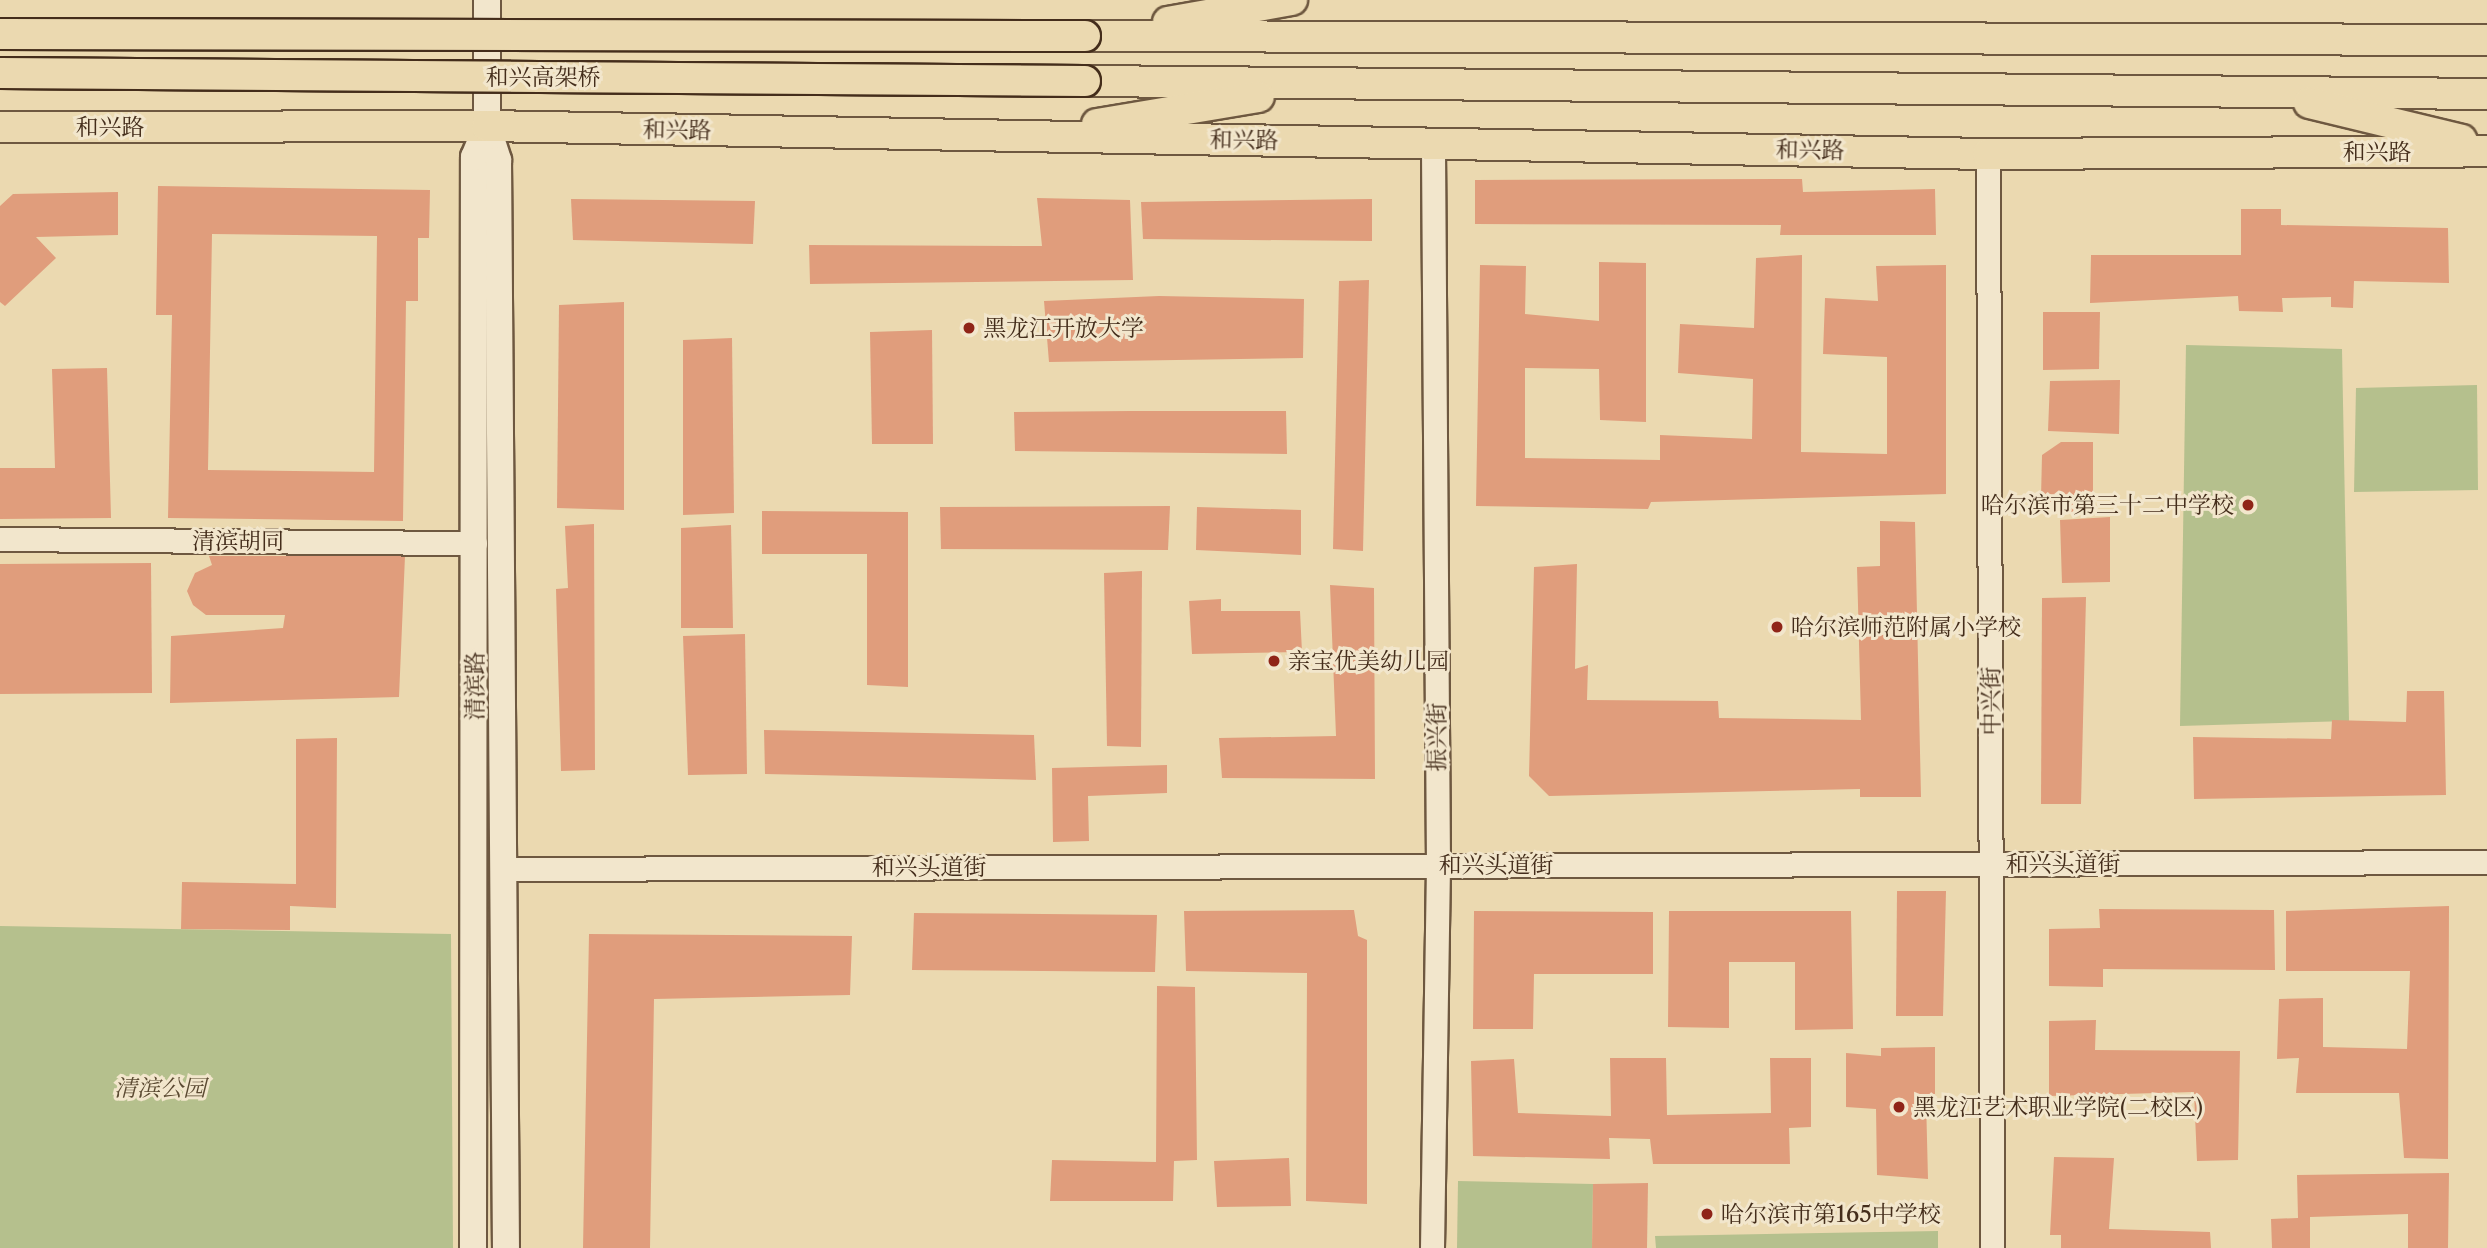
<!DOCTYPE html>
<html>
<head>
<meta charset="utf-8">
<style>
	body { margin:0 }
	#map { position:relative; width:2487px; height:1248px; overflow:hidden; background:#ebd9b0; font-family:"Libre Caslon Text","Noto Serif SC",serif }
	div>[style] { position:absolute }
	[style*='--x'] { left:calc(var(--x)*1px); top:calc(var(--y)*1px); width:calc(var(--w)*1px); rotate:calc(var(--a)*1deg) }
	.green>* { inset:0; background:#b5c08d }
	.building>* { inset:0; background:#e09d7c }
	.roads { filter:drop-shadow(2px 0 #6e5840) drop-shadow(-2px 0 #6e5840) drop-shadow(0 2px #6e5840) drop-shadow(0 -2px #6e5840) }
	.tertiary>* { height:23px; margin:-11.5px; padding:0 11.5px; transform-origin:11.5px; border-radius:11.5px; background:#f2e6cc }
	.secondary>* { height:26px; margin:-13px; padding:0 13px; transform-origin:13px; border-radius:13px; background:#f2e6cc }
	.trunk>* { height:30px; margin:-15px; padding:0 15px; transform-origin:15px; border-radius:15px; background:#ebd9b0 }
	.bridges { filter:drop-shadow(2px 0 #442d1b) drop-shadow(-2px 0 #442d1b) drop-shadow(0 2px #442d1b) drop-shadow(0 -2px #442d1b) }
	.trunk-bridge>* { height:30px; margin:-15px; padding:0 15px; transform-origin:15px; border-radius:15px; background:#ebd9b0 }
	.dots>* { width:19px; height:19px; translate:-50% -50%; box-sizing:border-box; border:4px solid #f2e6cc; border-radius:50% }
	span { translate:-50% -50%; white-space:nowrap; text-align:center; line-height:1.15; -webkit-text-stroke:6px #f2e6cc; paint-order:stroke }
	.street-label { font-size:23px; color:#442d1b }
	.poi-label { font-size:23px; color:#442d1b }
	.left { translate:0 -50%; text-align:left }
	.right { translate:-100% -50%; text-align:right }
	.park-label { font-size:23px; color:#5b4a32; font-style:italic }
</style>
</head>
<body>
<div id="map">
	<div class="green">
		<div style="clip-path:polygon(2186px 345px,2342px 349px,2349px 721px,2180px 726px)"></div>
		<div style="clip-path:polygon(2477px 385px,2478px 490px,2354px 492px,2356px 388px)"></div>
		<div style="clip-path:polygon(0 926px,451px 934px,453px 1248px,0 1248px)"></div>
		<div style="clip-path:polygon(1458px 1181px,1593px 1184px,1592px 1248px,1457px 1248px)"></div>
		<div style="clip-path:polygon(1938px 1231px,1938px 1248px,1656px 1248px,1655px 1236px)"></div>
	</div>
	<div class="building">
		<div style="clip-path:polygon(1802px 179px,1803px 192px,1935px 189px,1936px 235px,1780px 235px,1781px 225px,1475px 224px,1475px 180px)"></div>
		<div style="clip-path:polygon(evenodd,158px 186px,430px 190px,429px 238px,418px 238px,418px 301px,406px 301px,403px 521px,168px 518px,172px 315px,156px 315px,158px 186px,212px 234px,377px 236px,374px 472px,208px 470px,212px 234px)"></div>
		<div style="clip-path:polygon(118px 192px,118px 235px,36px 237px,56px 258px,5px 306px,0 302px,0 206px,13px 194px)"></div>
		<div style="clip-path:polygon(1037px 198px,1130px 200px,1133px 280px,810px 284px,809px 245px,1042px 246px)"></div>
		<div style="clip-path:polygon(571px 199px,755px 201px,753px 244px,573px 240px)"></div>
		<div style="clip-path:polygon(1372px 199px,1372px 241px,1143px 239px,1141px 202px)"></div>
		<div style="clip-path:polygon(2241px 209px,2281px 209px,2281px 225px,2448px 228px,2449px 283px,2354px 281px,2353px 308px,2331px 307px,2331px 297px,2282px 298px,2283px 312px,2239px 311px,2238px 296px,2090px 303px,2091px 255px,2241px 255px)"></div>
		<div style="clip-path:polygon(1802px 255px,1801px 452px,1887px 454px,1887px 357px,1823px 354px,1825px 298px,1878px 301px,1876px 266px,1946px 265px,1946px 494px,1651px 502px,1648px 509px,1476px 506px,1480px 265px,1526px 266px,1525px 314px,1599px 321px,1599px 262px,1646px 263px,1646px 422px,1600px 420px,1599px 369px,1525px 368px,1525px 458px,1660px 460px,1660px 435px,1752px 439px,1753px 379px,1678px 373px,1680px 324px,1754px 328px,1756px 258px)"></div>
		<div style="clip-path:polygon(1369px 280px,1363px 551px,1333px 549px,1339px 281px)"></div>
		<div style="clip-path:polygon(1159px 296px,1304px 299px,1303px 358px,1049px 362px,1044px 301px)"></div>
		<div style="clip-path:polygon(624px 302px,624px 510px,557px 508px,559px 305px)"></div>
		<div style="clip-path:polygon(2043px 312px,2100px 312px,2099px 369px,2043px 370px)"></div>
		<div style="clip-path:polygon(932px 330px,933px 444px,872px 444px,870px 332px)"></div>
		<div style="clip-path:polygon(732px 338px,734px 513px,683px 515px,683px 340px)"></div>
		<div style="clip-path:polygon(107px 368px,111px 518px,0 519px,0 468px,55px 468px,52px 369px)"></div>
		<div style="clip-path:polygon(2120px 380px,2119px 434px,2048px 431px,2050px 381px)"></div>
		<div style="clip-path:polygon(1131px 411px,1286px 411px,1287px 454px,1015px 451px,1014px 412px)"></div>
		<div style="clip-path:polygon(2061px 442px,2093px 442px,2093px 510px,2071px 512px,2041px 498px,2042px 455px)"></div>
		<div style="clip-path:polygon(1170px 506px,1168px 550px,941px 549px,940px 507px)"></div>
		<div style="clip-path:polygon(1197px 507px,1301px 510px,1301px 555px,1196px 550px)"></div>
		<div style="clip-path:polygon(762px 511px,908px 512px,908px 687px,867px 685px,867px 554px,762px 554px)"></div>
		<div style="clip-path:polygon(2110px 517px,2110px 582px,2062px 583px,2060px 520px)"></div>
		<div style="clip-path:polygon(1880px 521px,1915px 522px,1921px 797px,1860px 797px,1860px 789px,1549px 796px,1529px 776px,1534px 567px,1577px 564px,1575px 669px,1588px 665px,1587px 700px,1718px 701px,1719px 718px,1861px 720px,1857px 567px,1880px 566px)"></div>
		<div style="clip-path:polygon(594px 524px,595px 770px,561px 771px,556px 589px,568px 588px,565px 526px)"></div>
		<div style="clip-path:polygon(731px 525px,733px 628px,681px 628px,681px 528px)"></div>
		<div style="clip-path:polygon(209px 556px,405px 556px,399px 697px,170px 703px,171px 636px,283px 628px,285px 615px,206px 615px,193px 605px,187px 591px,195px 573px,212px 565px)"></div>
		<div style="clip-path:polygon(151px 563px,152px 693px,0 694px,0 564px)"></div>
		<div style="clip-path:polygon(1142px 571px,1141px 747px,1107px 746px,1104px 573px)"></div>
		<div style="clip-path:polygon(1330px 585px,1374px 588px,1375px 779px,1222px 778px,1219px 738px,1336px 736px)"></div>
		<div style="clip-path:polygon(2086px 597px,2081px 804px,2041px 804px,2042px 598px)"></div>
		<div style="clip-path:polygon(1221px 599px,1221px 611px,1300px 611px,1302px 652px,1192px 654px,1189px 601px)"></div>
		<div style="clip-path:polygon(745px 634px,747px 774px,688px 775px,683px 636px)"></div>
		<div style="clip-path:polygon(2407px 691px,2444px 691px,2446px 795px,2194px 799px,2193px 737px,2331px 739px,2332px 720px,2406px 722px)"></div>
		<div style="clip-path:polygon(764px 730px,1034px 735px,1036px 780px,765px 774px)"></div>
		<div style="clip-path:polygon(337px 738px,336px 908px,290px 906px,290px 930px,181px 929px,182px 882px,296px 884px,296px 739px)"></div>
		<div style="clip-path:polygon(1167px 765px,1167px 793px,1088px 796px,1089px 841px,1053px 842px,1052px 768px)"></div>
		<div style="clip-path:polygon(1897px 891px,1946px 891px,1943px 1016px,1896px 1016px)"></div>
		<div style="clip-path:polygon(2449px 906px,2448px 1159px,2404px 1158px,2399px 1093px,2296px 1093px,2299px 1058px,2277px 1059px,2279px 999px,2323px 998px,2323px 1047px,2407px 1049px,2410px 971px,2286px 971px,2286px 911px)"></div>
		<div style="clip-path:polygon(2099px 909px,2274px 910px,2275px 970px,2103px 969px,2103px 987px,2049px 986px,2049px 929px,2100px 928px)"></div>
		<div style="clip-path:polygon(1354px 910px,1358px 936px,1367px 940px,1367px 1204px,1306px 1201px,1307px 973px,1186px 971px,1184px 911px)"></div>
		<div style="clip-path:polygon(1474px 911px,1653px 912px,1653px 974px,1534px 974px,1533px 1029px,1473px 1029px)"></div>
		<div style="clip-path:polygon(1669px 911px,1851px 911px,1853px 1029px,1795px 1030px,1795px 962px,1729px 962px,1729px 1028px,1668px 1027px)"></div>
		<div style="clip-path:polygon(914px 913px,1157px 915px,1155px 972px,912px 970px)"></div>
		<div style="clip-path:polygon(589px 934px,852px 936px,850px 995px,654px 999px,650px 1248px,583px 1248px)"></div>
		<div style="clip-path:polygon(1157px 986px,1195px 987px,1197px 1160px,1174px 1161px,1173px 1201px,1050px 1201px,1052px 1160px,1156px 1162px)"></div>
		<div style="clip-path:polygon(2096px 1020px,2095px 1050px,2240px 1051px,2238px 1160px,2197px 1161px,2194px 1092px,2049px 1096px,2049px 1021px)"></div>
		<div style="clip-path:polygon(1935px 1047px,1935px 1099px,1926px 1099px,1928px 1179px,1877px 1175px,1876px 1109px,1846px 1107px,1846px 1053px,1881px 1056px,1881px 1048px)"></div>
		<div style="clip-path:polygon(1610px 1058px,1666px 1058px,1667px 1115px,1771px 1113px,1770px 1058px,1811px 1058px,1811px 1127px,1789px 1128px,1790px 1164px,1653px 1164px,1650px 1139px,1609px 1138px,1610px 1159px,1473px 1156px,1471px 1061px,1514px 1059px,1518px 1113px,1611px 1116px)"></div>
		<div style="clip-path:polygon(2054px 1157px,2114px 1158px,2109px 1229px,2210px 1232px,2211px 1248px,2061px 1248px,2061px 1235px,2050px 1235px)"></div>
		<div style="clip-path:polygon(1289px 1158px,1291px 1206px,1217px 1207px,1214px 1161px)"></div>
		<div style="clip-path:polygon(2449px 1173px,2448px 1248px,2408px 1248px,2408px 1214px,2310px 1217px,2310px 1248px,2272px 1248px,2271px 1219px,2298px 1218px,2297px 1175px)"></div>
		<div style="clip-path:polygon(1648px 1183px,1647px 1248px,1592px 1248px,1593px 1184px)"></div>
	</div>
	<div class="roads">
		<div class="tertiary">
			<div style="--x:1988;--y:154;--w:1094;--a:89.79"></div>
			<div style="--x:0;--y:539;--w:475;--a:0.5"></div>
			<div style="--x:505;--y:869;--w:1982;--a:-0.2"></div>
			<div style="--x:1432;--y:1248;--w:382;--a:-89.1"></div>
			<div style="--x:1438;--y:866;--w:724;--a:-90.4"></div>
		</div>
		<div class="secondary">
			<div style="--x:487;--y:126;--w:36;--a:72"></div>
			<div style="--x:498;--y:160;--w:1088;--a:89.58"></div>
			<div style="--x:473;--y:1248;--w:1091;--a:-89.95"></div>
			<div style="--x:474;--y:157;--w:34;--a:-67"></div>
			<div style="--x:487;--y:126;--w:126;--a:-90"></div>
		</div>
		<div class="trunk">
			<div style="--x:1168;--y:22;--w:126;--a:-10.1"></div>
			<div style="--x:1085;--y:36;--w:1402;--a:0.16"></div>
			<div style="--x:1085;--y:81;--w:1402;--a:0.53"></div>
			<div style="--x:2309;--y:103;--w:157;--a:13.6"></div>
			<div style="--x:1097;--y:124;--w:164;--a:-9.5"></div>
			<div style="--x:0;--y:127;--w:487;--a:-0.1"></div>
			<div style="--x:487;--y:126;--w:1501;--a:1.07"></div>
			<div style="--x:1988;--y:154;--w:499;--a:-0.3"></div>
		</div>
	</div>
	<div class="bridges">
		<div class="trunk-bridge">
			<div style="--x:0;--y:34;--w:1085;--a:0.11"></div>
			<div style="--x:0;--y:73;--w:1085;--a:0.42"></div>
		</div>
	</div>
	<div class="dots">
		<div style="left:969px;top:328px;background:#8f2418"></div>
		<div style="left:2248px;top:505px;background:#8f2418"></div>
		<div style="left:1777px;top:627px;background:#8f2418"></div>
		<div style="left:1274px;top:661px;background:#8f2418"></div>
		<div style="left:1899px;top:1107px;background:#8f2418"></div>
		<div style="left:1707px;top:1214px;background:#8f2418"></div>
	</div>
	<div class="street-label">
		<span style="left:543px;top:77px">和兴高架桥</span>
		<span style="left:110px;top:127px">和兴路</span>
		<span style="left:677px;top:130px;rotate:1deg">和兴路</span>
		<span style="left:1244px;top:140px;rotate:1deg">和兴路</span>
		<span style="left:1810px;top:150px;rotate:1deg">和兴路</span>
		<span style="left:2377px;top:152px">和兴路</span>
		<span style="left:238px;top:541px">清滨胡同</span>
		<span style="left:475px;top:686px;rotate:-90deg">清滨路</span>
		<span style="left:1991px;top:701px;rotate:-90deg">中兴街</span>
		<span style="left:1437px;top:737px;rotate:-90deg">振兴街</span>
		<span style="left:2063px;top:864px">和兴头道街</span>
		<span style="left:1496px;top:865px">和兴头道街</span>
		<span style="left:929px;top:867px">和兴头道街</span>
	</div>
	<div class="poi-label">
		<span class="left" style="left:983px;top:328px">黑龙江开放大学</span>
		<span class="right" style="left:2234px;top:505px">哈尔滨市第三十二中学校</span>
		<span class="left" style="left:1791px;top:627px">哈尔滨师范附属小学校</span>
		<span class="left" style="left:1288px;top:661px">亲宝优美幼儿园</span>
		<span class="left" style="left:1913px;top:1107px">黑龙江艺术职业学院(二校区)</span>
		<span class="left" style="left:1721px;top:1214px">哈尔滨市第165中学校</span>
	</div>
	<div class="park-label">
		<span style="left:160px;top:1088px">清滨公园</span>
	</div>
</div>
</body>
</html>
